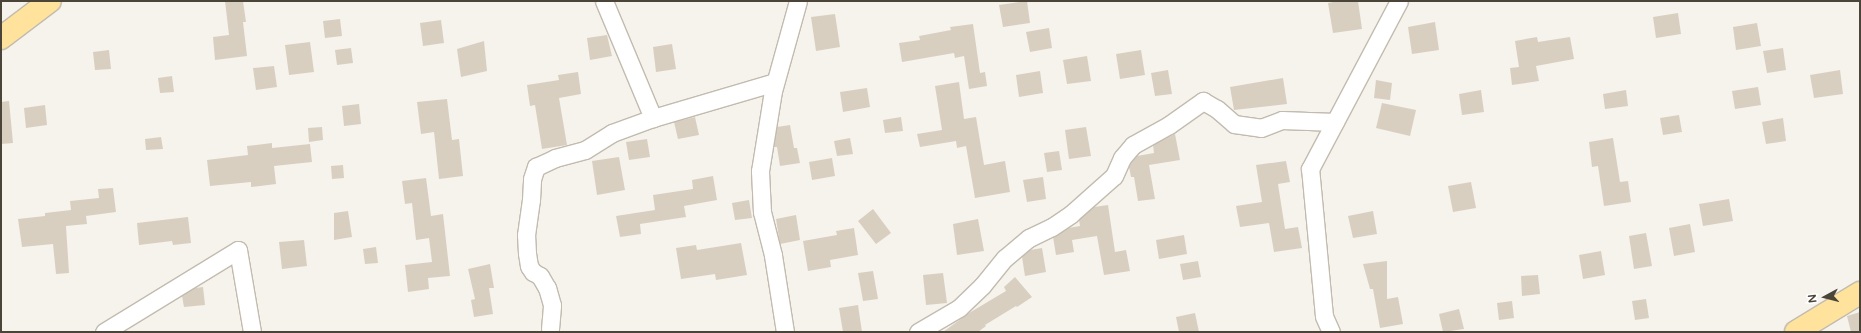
<!DOCTYPE html>
<html>
<head>
<meta charset="utf-8">
<style>
	body { margin:0 }
	#map { position:relative; width:1861px; height:333px; overflow:hidden; background:#f6f3ec; font-family:"Varela Round",sans-serif }
	div>[style] { position:absolute }
	[style*='--x'] { left:calc(var(--x)*1px); top:calc(var(--y)*1px); width:calc(var(--w)*1px); rotate:calc(var(--a)*1deg) }
	.building>* { inset:0; background:#d8cfc1 }
	.roads { filter:drop-shadow(1px 0 #c2bbae) drop-shadow(-1px 0 #c2bbae) drop-shadow(0 1px #c2bbae) drop-shadow(0 -1px #c2bbae) }
	.minor>* { height:17px; margin:-8.5px; padding:0 8.5px; transform-origin:8.5px; border-radius:8.5px; background:#fff }
	.major>* { height:22px; margin:-11px; padding:0 11px; transform-origin:11px; border-radius:11px; background:#ffe39c }
	span { translate:-50% -50%; white-space:nowrap; text-align:center; line-height:1.15; -webkit-text-stroke:3px #fff; paint-order:stroke }
	.frame { position:absolute; inset:0; border:2px solid #4b4439; pointer-events:none }
	.north { position:absolute; left:1805px; top:277px; width:40px; height:40px; -webkit-text-stroke:3px #fff; paint-order:stroke; rotate:263deg; font-size:11px; font-weight:700; line-height:16px; text-align:center; color:#4b4439 }
	.north::after { content:''; display:block; margin:auto; width:14px; height:18px; background:#4b4439; clip-path:polygon(50% 0,100% 100%,50% 72%,0 100%) }
</style>
</head>
<body>
<div id="map">
	<div class="building">
		<div style="clip-path:polygon(225px 1px,243px 1px,246px 22px,243px 22px,247px 56px,215px 60px,213px 37px,229px 35px)"></div>
		<div style="clip-path:polygon(1027px 1px,1030px 23px,1003px 27px,999px 5px)"></div>
		<div style="clip-path:polygon(1339px 1px,1358px 1px,1362px 29px,1333px 33px,1328px 3px)"></div>
		<div style="clip-path:polygon(1678px 13px,1681px 34px,1656px 38px,1653px 17px)"></div>
		<div style="clip-path:polygon(835px 14px,840px 47px,816px 51px,811px 17px)"></div>
		<div style="clip-path:polygon(340px 19px,342px 36px,325px 38px,323px 21px)"></div>
		<div style="clip-path:polygon(441px 20px,444px 43px,423px 46px,420px 23px)"></div>
		<div style="clip-path:polygon(1435px 22px,1439px 50px,1412px 54px,1408px 27px)"></div>
		<div style="clip-path:polygon(1757px 23px,1761px 46px,1736px 50px,1733px 27px)"></div>
		<div style="clip-path:polygon(973px 24px,980px 73px,985px 72px,987px 86px,969px 89px,964px 56px,955px 58px,954px 53px,902px 62px,899px 43px,920px 40px,919px 36px,951px 30px,950px 27px)"></div>
		<div style="clip-path:polygon(1049px 28px,1052px 48px,1030px 52px,1026px 32px)"></div>
		<div style="clip-path:polygon(607px 35px,612px 56px,590px 60px,587px 38px)"></div>
		<div style="clip-path:polygon(1537px 37px,1538px 42px,1570px 37px,1574px 59px,1536px 66px,1539px 81px,1512px 85px,1510px 68px,1519px 67px,1515px 41px)"></div>
		<div style="clip-path:polygon(484px 41px,487px 71px,461px 77px,457px 49px)"></div>
		<div style="clip-path:polygon(310px 42px,314px 72px,289px 75px,285px 45px)"></div>
		<div style="clip-path:polygon(672px 44px,676px 69px,656px 72px,653px 47px)"></div>
		<div style="clip-path:polygon(351px 48px,353px 63px,337px 65px,335px 50px)"></div>
		<div style="clip-path:polygon(1783px 48px,1786px 70px,1767px 73px,1763px 51px)"></div>
		<div style="clip-path:polygon(109px 50px,111px 69px,95px 70px,93px 52px)"></div>
		<div style="clip-path:polygon(1141px 50px,1145px 75px,1120px 79px,1116px 54px)"></div>
		<div style="clip-path:polygon(1087px 56px,1091px 81px,1067px 84px,1063px 60px)"></div>
		<div style="clip-path:polygon(274px 66px,277px 87px,256px 90px,253px 68px)"></div>
		<div style="clip-path:polygon(1168px 70px,1172px 94px,1155px 96px,1151px 73px)"></div>
		<div style="clip-path:polygon(1840px 70px,1843px 94px,1814px 98px,1810px 75px)"></div>
		<div style="clip-path:polygon(1040px 71px,1043px 93px,1019px 97px,1016px 75px)"></div>
		<div style="clip-path:polygon(578px 72px,581px 94px,559px 98px,567px 145px,542px 149px,535px 105px,530px 106px,527px 85px,559px 80px,558px 75px)"></div>
		<div style="clip-path:polygon(172px 76px,174px 92px,160px 93px,158px 78px)"></div>
		<div style="clip-path:polygon(1283px 78px,1287px 104px,1234px 110px,1230px 87px)"></div>
		<div style="clip-path:polygon(1376px 80px,1392px 83px,1390px 100px,1374px 98px)"></div>
		<div style="clip-path:polygon(959px 82px,964px 119px,976px 117px,984px 165px,1005px 161px,1010px 192px,975px 198px,966px 146px,957px 148px,956px 141px,920px 147px,917px 134px,942px 130px,935px 86px)"></div>
		<div style="clip-path:polygon(1758px 87px,1761px 105px,1735px 109px,1732px 91px)"></div>
		<div style="clip-path:polygon(867px 88px,870px 107px,843px 112px,840px 92px)"></div>
		<div style="clip-path:polygon(1481px 90px,1484px 112px,1462px 115px,1459px 94px)"></div>
		<div style="clip-path:polygon(1626px 90px,1628px 106px,1605px 109px,1603px 94px)"></div>
		<div style="clip-path:polygon(447px 99px,452px 140px,459px 139px,463px 176px,439px 179px,434px 132px,421px 134px,417px 102px)"></div>
		<div style="clip-path:polygon(9px 101px,13px 143px,1px 144px,1px 102px)"></div>
		<div style="clip-path:polygon(1382px 103px,1416px 110px,1410px 136px,1376px 128px)"></div>
		<div style="clip-path:polygon(359px 104px,361px 124px,344px 126px,342px 106px)"></div>
		<div style="clip-path:polygon(45px 105px,47px 125px,26px 128px,24px 108px)"></div>
		<div style="clip-path:polygon(1679px 115px,1682px 132px,1663px 135px,1660px 118px)"></div>
		<div style="clip-path:polygon(695px 117px,699px 135px,678px 139px,674px 122px)"></div>
		<div style="clip-path:polygon(901px 117px,903px 131px,885px 133px,883px 120px)"></div>
		<div style="clip-path:polygon(1783px 118px,1786px 141px,1766px 144px,1762px 122px)"></div>
		<div style="clip-path:polygon(790px 125px,794px 148px,797px 148px,800px 163px,780px 166px,777px 147px,774px 147px,777px 127px)"></div>
		<div style="clip-path:polygon(322px 127px,323px 140px,309px 142px,308px 128px)"></div>
		<div style="clip-path:polygon(1086px 127px,1091px 156px,1069px 159px,1065px 130px)"></div>
		<div style="clip-path:polygon(1175px 134px,1180px 160px,1149px 165px,1155px 199px,1138px 201px,1134px 177px,1131px 177px,1129px 167px,1131px 163px,1137px 156px,1154px 153px,1153px 145px)"></div>
		<div style="clip-path:polygon(161px 137px,163px 149px,146px 150px,145px 139px)"></div>
		<div style="clip-path:polygon(850px 138px,853px 154px,837px 156px,834px 141px)"></div>
		<div style="clip-path:polygon(1613px 138px,1620px 182px,1628px 181px,1631px 202px,1604px 206px,1598px 166px,1592px 167px,1589px 142px)"></div>
		<div style="clip-path:polygon(647px 139px,650px 157px,629px 160px,626px 142px)"></div>
		<div style="clip-path:polygon(272px 143px,272px 148px,310px 144px,312px 162px,274px 166px,276px 184px,251px 187px,251px 182px,210px 186px,207px 160px,248px 155px,247px 146px)"></div>
		<div style="clip-path:polygon(1059px 151px,1062px 170px,1047px 172px,1044px 153px)"></div>
		<div style="clip-path:polygon(619px 157px,625px 190px,597px 195px,592px 161px)"></div>
		<div style="clip-path:polygon(832px 158px,835px 176px,812px 180px,809px 162px)"></div>
		<div style="clip-path:polygon(1286px 161px,1290px 182px,1278px 184px,1285px 229px,1298px 227px,1302px 248px,1274px 252px,1269px 223px,1240px 227px,1236px 206px,1262px 202px,1256px 165px)"></div>
		<div style="clip-path:polygon(343px 165px,344px 178px,332px 179px,331px 166px)"></div>
		<div style="clip-path:polygon(713px 176px,717px 200px,684px 206px,686px 217px,640px 224px,641px 234px,620px 237px,616px 216px,655px 210px,653px 195px,693px 189px,692px 180px)"></div>
		<div style="clip-path:polygon(1043px 177px,1046px 199px,1027px 202px,1023px 180px)"></div>
		<div style="clip-path:polygon(426px 178px,431px 216px,443px 214px,450px 276px,428px 278px,429px 289px,408px 292px,405px 265px,432px 262px,429px 238px,416px 240px,412px 203px,405px 204px,402px 181px)"></div>
		<div style="clip-path:polygon(1471px 182px,1476px 208px,1453px 212px,1448px 186px)"></div>
		<div style="clip-path:polygon(113px 188px,116px 212px,86px 216px,87px 224px,66px 226px,69px 273px,56px 274px,53px 244px,22px 247px,18px 219px,45px 216px,45px 213px,71px 210px,70px 201px,99px 198px,98px 189px)"></div>
		<div style="clip-path:polygon(1729px 199px,1733px 221px,1703px 226px,1699px 204px)"></div>
		<div style="clip-path:polygon(749px 200px,752px 218px,735px 220px,732px 203px)"></div>
		<div style="clip-path:polygon(1108px 205px,1115px 252px,1126px 250px,1130px 271px,1104px 275px,1097px 236px,1072px 240px,1074px 252px,1056px 255px,1053px 237px,1068px 228px,1080px 226px,1079px 220px,1094px 207px)"></div>
		<div style="clip-path:polygon(873px 209px,891px 233px,876px 244px,858px 221px)"></div>
		<div style="clip-path:polygon(348px 211px,352px 237px,334px 240px,334px 213px)"></div>
		<div style="clip-path:polygon(1373px 211px,1377px 234px,1353px 238px,1348px 216px)"></div>
		<div style="clip-path:polygon(796px 215px,800px 240px,780px 244px,776px 219px)"></div>
		<div style="clip-path:polygon(188px 217px,191px 243px,173px 245px,172px 241px,139px 245px,137px 223px)"></div>
		<div style="clip-path:polygon(978px 219px,984px 251px,957px 255px,953px 224px)"></div>
		<div style="clip-path:polygon(1690px 224px,1695px 252px,1674px 256px,1669px 228px)"></div>
		<div style="clip-path:polygon(854px 228px,858px 255px,830px 260px,831px 267px,808px 271px,803px 241px,837px 235px,836px 231px)"></div>
		<div style="clip-path:polygon(1646px 233px,1652px 266px,1634px 269px,1629px 236px)"></div>
		<div style="clip-path:polygon(1184px 235px,1187px 254px,1159px 259px,1156px 240px)"></div>
		<div style="clip-path:polygon(304px 240px,307px 266px,282px 269px,279px 242px)"></div>
		<div style="clip-path:polygon(741px 243px,747px 275px,716px 280px,715px 274px,681px 279px,676px 248px,696px 245px,697px 250px)"></div>
		<div style="clip-path:polygon(376px 247px,378px 263px,365px 264px,363px 249px)"></div>
		<div style="clip-path:polygon(1042px 248px,1046px 272px,1025px 276px,1022px 257px,1030px 250px)"></div>
		<div style="clip-path:polygon(1601px 251px,1605px 275px,1583px 279px,1579px 255px)"></div>
		<div style="clip-path:polygon(1198px 261px,1201px 277px,1183px 280px,1180px 264px)"></div>
		<div style="clip-path:polygon(1387px 261px,1387px 299px,1398px 297px,1403px 324px,1380px 328px,1373px 289px,1370px 289px,1363px 264px)"></div>
		<div style="clip-path:polygon(490px 264px,494px 288px,489px 288px,493px 314px,474px 317px,471px 300px,475px 299px,468px 269px)"></div>
		<div style="clip-path:polygon(873px 271px,878px 299px,863px 301px,858px 273px)"></div>
		<div style="clip-path:polygon(943px 273px,947px 303px,926px 305px,923px 275px)"></div>
		<div style="clip-path:polygon(1538px 275px,1540px 294px,1522px 296px,1521px 276px)"></div>
		<div style="clip-path:polygon(1015px 277px,1032px 297px,1017px 307px,1016px 306px,985px 325px,986px 326px,978px 332px,943px 332px,969px 313px,1006px 291px,1004px 287px)"></div>
		<div style="clip-path:polygon(203px 287px,205px 305px,184px 307px,182px 296px,195px 288px)"></div>
		<div style="clip-path:polygon(1646px 299px,1649px 318px,1635px 320px,1632px 301px)"></div>
		<div style="clip-path:polygon(1512px 301px,1514px 318px,1499px 320px,1497px 303px)"></div>
		<div style="clip-path:polygon(858px 305px,862px 332px,843px 332px,839px 308px)"></div>
		<div style="clip-path:polygon(1459px 309px,1464px 329px,1443px 332px,1439px 314px)"></div>
		<div style="clip-path:polygon(1860px 312px,1860px 332px,1851px 332px,1847px 316px)"></div>
		<div style="clip-path:polygon(1195px 313px,1199px 332px,1179px 332px,1176px 317px)"></div>
	</div>
	<div class="roads">
		<div class="minor">
			<div style="--x:604;--y:1;--w:127;--a:67.3"></div>
			<div style="--x:550;--y:329;--w:24;--a:-85"></div>
			<div style="--x:552;--y:305;--w:18;--a:-106"></div>
			<div style="--x:547;--y:288;--w:14;--a:-120"></div>
			<div style="--x:540;--y:276;--w:8;--a:-150"></div>
			<div style="--x:533;--y:272;--w:7;--a:-124"></div>
			<div style="--x:529;--y:266;--w:13;--a:-99"></div>
			<div style="--x:527;--y:253;--w:18;--a:-93"></div>
			<div style="--x:526;--y:235;--w:35;--a:-82"></div>
			<div style="--x:531;--y:200;--w:21;--a:-87"></div>
			<div style="--x:532;--y:179;--w:13;--a:-72"></div>
			<div style="--x:536;--y:167;--w:21;--a:-25"></div>
			<div style="--x:555;--y:158;--w:31;--a:-15"></div>
			<div style="--x:585;--y:150;--w:32;--a:-32"></div>
			<div style="--x:612;--y:133;--w:44;--a:-20.1"></div>
			<div style="--x:653;--y:118;--w:127;--a:-16.4"></div>
			<div style="--x:104;--y:332;--w:157;--a:-31.5"></div>
			<div style="--x:238;--y:250;--w:83;--a:80.3"></div>
			<div style="--x:785;--y:332;--w:78;--a:-98.9"></div>
			<div style="--x:773;--y:255;--w:44;--a:-104.3"></div>
			<div style="--x:762;--y:212;--w:41;--a:-92.8"></div>
			<div style="--x:760;--y:171;--w:81;--a:-80.8"></div>
			<div style="--x:773;--y:91;--w:93;--a:-74.5"></div>
			<div style="--x:918;--y:332;--w:48;--a:-30.3"></div>
			<div style="--x:959;--y:308;--w:32;--a:-44"></div>
			<div style="--x:982;--y:286;--w:36;--a:-51"></div>
			<div style="--x:1005;--y:258;--w:31;--a:-40"></div>
			<div style="--x:1029;--y:238;--w:25;--a:-26"></div>
			<div style="--x:1052;--y:227;--w:23;--a:-34"></div>
			<div style="--x:1071;--y:214;--w:57;--a:-41.5"></div>
			<div style="--x:1114;--y:176;--w:20;--a:-66"></div>
			<div style="--x:1122;--y:158;--w:17;--a:-50"></div>
			<div style="--x:1133;--y:145;--w:41;--a:-29.1"></div>
			<div style="--x:1169;--y:125;--w:42;--a:-35.2"></div>
			<div style="--x:1203;--y:101;--w:16;--a:30"></div>
			<div style="--x:1217;--y:109;--w:23;--a:41"></div>
			<div style="--x:1234;--y:124;--w:27;--a:8"></div>
			<div style="--x:1261;--y:128;--w:22;--a:-21"></div>
			<div style="--x:1282;--y:120;--w:53;--a:2.2"></div>
			<div style="--x:1331;--y:332;--w:17;--a:-114"></div>
			<div style="--x:1324;--y:316;--w:148;--a:-95.4"></div>
			<div style="--x:1310;--y:169;--w:190;--a:-62.1"></div>
		</div>
		<div class="major">
			<div style="--x:1;--y:38;--w:61;--a:-37.1"></div>
			<div style="--x:1796;--y:332;--w:75;--a:-31.4"></div>
		</div>
	</div>
	<div class="frame"></div>
	<div class="north">N</div>
</div>
</body>
</html>
